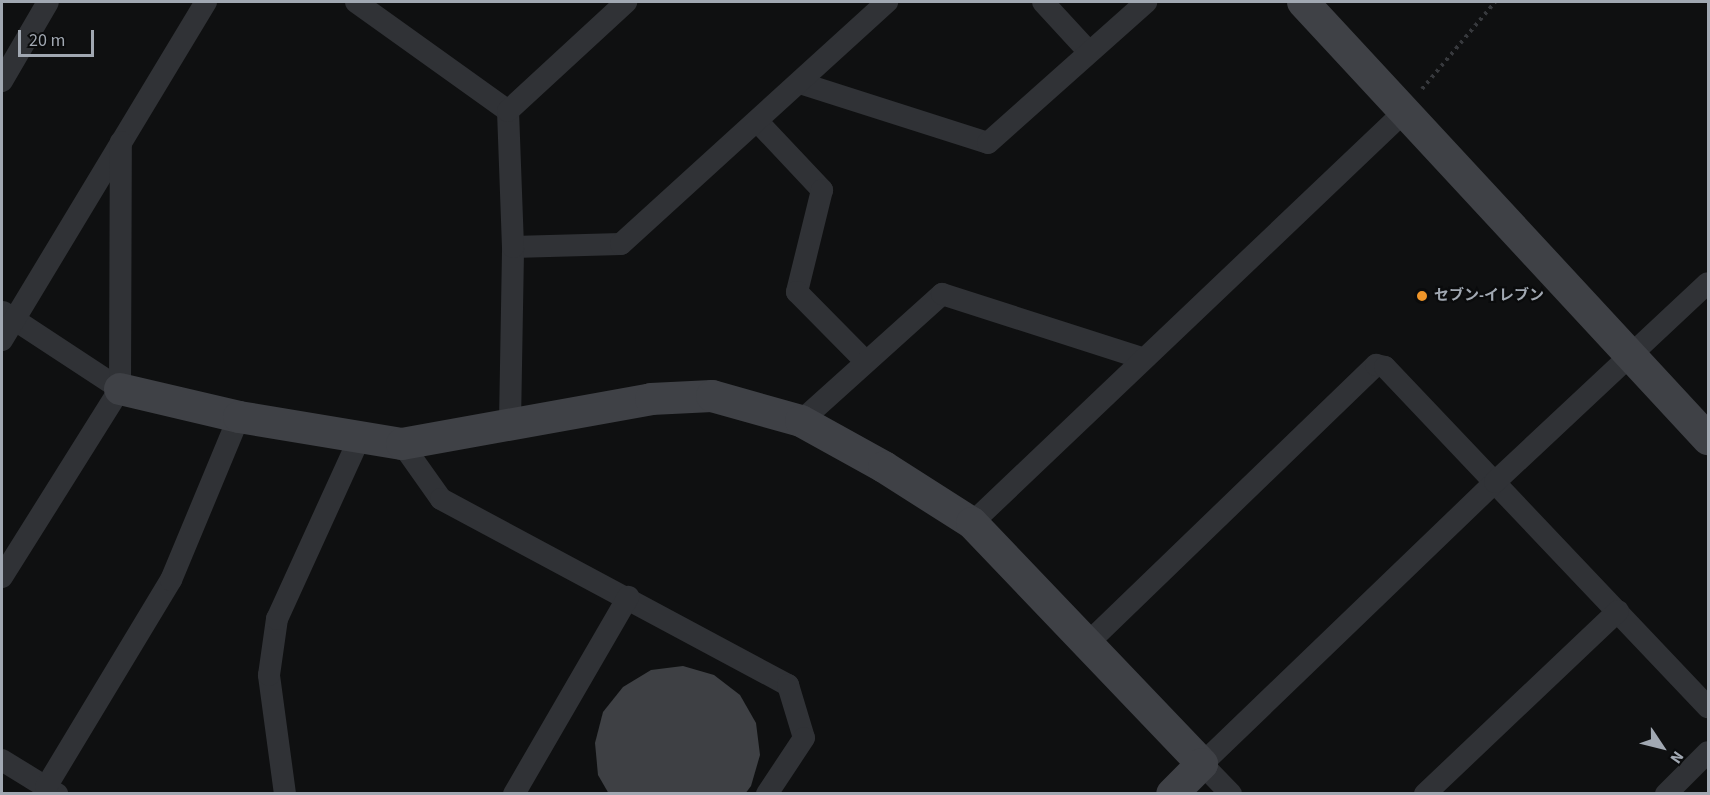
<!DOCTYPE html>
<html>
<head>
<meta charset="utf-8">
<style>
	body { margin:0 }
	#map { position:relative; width:1710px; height:795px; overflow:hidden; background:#0f1011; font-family:"Source Sans 3","Noto Sans JP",sans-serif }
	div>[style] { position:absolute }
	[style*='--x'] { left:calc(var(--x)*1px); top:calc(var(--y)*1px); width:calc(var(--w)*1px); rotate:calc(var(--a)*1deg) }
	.building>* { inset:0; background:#3e4044 }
	.path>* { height:4px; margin-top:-2px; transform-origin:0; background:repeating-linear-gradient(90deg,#37393d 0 3px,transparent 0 7.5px) }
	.street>* { height:22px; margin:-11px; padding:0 11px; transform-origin:11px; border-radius:11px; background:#303236 }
	.secondary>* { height:32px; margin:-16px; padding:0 16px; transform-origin:16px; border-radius:16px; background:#3f4146 }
	.dots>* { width:16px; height:16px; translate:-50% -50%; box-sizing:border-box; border:3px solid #0a0b0c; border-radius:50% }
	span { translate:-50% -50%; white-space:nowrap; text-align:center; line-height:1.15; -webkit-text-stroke:4.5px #0a0b0c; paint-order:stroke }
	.poi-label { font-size:15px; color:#a1a8b2; font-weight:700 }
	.left { translate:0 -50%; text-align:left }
	.frame { position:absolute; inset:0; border:3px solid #a1a8b2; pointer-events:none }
	.north { position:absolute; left:1632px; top:717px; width:60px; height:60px; -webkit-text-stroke:4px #0a0b0c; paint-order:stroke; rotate:125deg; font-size:16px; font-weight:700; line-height:24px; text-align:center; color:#a1a8b2 }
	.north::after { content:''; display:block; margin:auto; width:21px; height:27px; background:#a1a8b2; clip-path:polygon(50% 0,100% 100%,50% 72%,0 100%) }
	.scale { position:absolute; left:18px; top:30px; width:76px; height:27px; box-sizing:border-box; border:3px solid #a1a8b2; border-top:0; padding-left:8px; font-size:18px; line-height:21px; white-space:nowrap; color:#a1a8b2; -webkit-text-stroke:4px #0a0b0c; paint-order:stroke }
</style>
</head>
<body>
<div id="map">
	<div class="building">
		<div style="clip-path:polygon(683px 666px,714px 675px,740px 695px,756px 723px,760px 755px,751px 786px,745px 794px,609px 794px,598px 775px,595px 743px,603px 712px,623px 687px,651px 670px)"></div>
	</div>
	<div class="path">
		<div style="--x:1422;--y:89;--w:114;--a:-50"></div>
	</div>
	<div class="street">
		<div style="--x:356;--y:2;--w:187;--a:35.6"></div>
		<div style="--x:1043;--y:2;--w:68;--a:47.4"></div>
		<div style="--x:2;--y:81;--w:91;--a:-59.8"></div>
		<div style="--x:800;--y:83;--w:197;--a:17.7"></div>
		<div style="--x:988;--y:143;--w:212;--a:-41.7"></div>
		<div style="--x:757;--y:121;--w:95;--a:46.7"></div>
		<div style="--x:822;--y:190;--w:105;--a:103.8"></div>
		<div style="--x:797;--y:292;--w:97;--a:45.4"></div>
		<div style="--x:513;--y:247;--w:108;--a:-1.6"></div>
		<div style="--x:621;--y:244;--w:360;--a:-42.3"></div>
		<div style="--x:3;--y:312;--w:140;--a:33.3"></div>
		<div style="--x:2;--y:340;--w:395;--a:-58.9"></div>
		<div style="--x:801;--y:421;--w:190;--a:-42"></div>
		<div style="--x:942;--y:294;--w:212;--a:17.8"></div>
		<div style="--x:510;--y:423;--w:176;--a:-89"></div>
		<div style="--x:513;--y:247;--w:136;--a:-92.1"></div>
		<div style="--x:508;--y:111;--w:161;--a:-42.7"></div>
		<div style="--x:402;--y:444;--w:67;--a:54.7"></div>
		<div style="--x:441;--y:499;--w:394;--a:28.2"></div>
		<div style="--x:788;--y:685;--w:55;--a:73.2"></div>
		<div style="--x:804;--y:738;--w:67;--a:123.5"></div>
		<div style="--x:972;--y:523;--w:595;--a:-43.57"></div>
		<div style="--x:2;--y:577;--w:222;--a:-57.9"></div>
		<div style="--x:120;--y:389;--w:247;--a:-89.8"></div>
		<div style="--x:1089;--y:642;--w:399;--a:-44"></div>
		<div style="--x:1376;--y:365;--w:9;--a:13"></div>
		<div style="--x:1385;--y:367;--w:469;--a:46.5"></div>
		<div style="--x:2;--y:760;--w:65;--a:31.7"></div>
		<div style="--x:46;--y:787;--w:242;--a:-58.9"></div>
		<div style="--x:171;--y:580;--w:177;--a:-67.4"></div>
		<div style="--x:285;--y:794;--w:120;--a:-97.7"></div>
		<div style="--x:269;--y:675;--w:57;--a:-81.9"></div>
		<div style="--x:277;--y:619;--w:202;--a:-65.5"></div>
		<div style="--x:514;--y:794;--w:228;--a:-59.9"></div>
		<div style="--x:1231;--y:794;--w:42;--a:-134"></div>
		<div style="--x:1202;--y:764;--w:407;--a:-43.9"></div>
		<div style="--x:1495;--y:482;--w:291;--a:-43.1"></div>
		<div style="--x:1425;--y:794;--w:266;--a:-43.5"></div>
		<div style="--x:1666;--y:794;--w:59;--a:-45"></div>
	</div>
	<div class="secondary">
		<div style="--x:1303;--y:2;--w:596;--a:47.18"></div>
		<div style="--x:120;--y:389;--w:122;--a:13.2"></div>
		<div style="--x:239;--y:417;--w:165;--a:9.4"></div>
		<div style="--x:402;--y:444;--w:253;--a:-10.2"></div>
		<div style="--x:651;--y:399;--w:61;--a:-2.8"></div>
		<div style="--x:712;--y:396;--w:92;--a:15.7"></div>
		<div style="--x:801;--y:421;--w:95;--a:29"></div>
		<div style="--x:884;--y:467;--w:104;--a:32.5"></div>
		<div style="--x:972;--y:523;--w:333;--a:46.3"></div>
		<div style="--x:1202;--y:764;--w:42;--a:135"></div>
	</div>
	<div class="dots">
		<div style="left:1422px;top:296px;background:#ef9529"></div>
	</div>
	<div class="poi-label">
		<span class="left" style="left:1434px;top:296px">セブン-イレブン</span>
	</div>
	<div class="frame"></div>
	<div class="north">N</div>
	<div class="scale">20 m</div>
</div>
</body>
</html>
